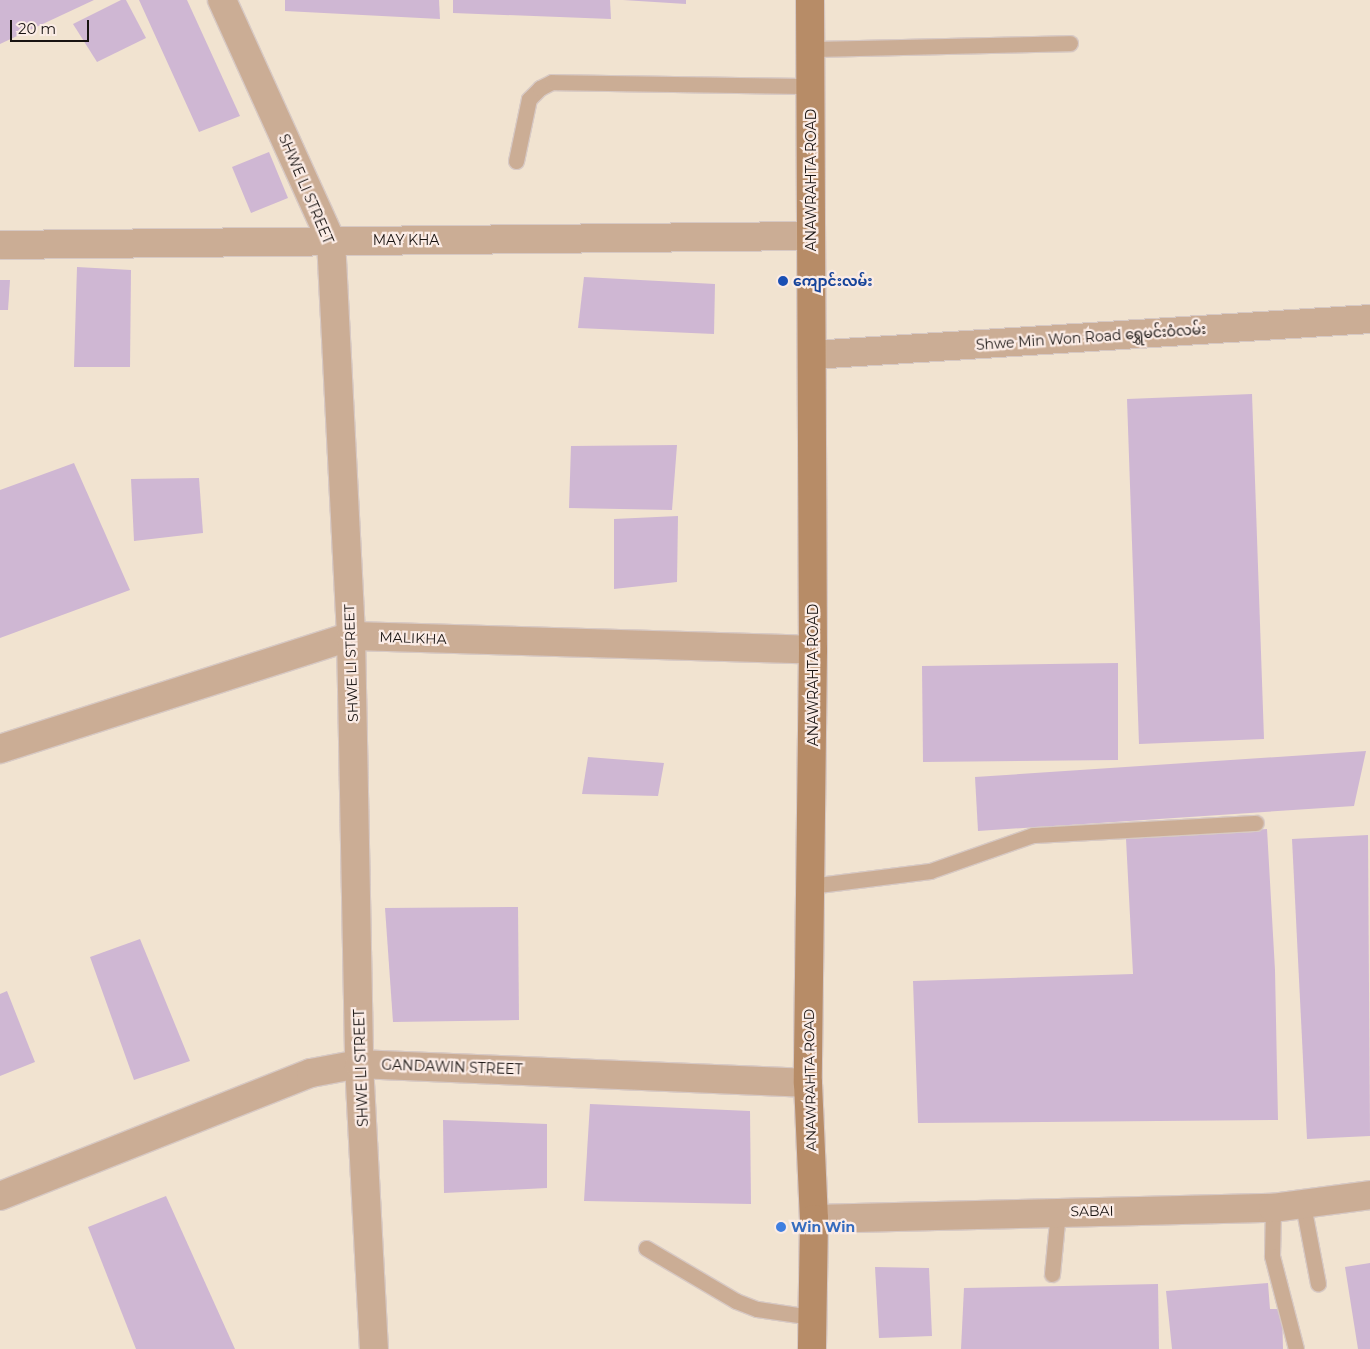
<!DOCTYPE html>
<html>
<head>
<meta charset="utf-8">
<style>
	body { margin:0 }
	#map { position:relative; width:1370px; height:1349px; overflow:hidden; background:#fbece6; font-family:Montserrat,"Noto Sans Myanmar",sans-serif }
	div>[style] { position:absolute }
	[style*='--x'] { left:calc(var(--x)*1px); top:calc(var(--y)*1px); width:calc(var(--w)*1px); rotate:calc(var(--a)*1deg) }
	.industrial>* { inset:0; background:#f1e3d0 }
	.building>* { inset:0; background:#cfb7d3 }
	.roads { filter:drop-shadow(1px 0 #d7c9c4) drop-shadow(-1px 0 #d7c9c4) drop-shadow(0 1px #d7c9c4) drop-shadow(0 -1px #d7c9c4) }
	.lane>* { height:15px; margin:-7.5px; padding:0 7.5px; transform-origin:7.5px; border-radius:7.5px; background:#cbad95 }
	.street>* { height:28px; margin:-14px; padding:0 14px; transform-origin:14px; border-radius:14px; background:#cbad95 }
	.secondary>* { height:28px; margin:-14px; padding:0 14px; transform-origin:14px; border-radius:14px; background:#b78c67 }
	.dots>* { width:14px; height:14px; translate:-50% -50%; box-sizing:border-box; border:2px solid #fbece6; border-radius:50% }
	span { translate:-50% -50%; white-space:nowrap; text-align:center; line-height:1.15; -webkit-text-stroke:4.5px #fbece6; paint-order:stroke }
	.street-label { font-size:14px; color:#181311 }
	.transit-label { font-size:14px; color:#164399; font-weight:700 }
	.left { translate:0 -50%; text-align:left }
	.shop-label { font-size:14px; color:#366cbe; font-weight:700 }
	.scale { position:absolute; left:10px; top:20px; width:79px; height:22px; box-sizing:border-box; border:2px solid #181311; border-top:0; padding-left:6px; font-size:15px; line-height:18px; white-space:nowrap; color:#181311; -webkit-text-stroke:4px #fbece6; paint-order:stroke }
</style>
</head>
<body>
<div id="map">
	<div class="industrial">
		<div style="clip-path:polygon(0 0,1370px 0,1370px 1349px,0 1349px)"></div>
	</div>
	<div class="building">
		<div style="clip-path:polygon(0 0,94px 0,0 44px)"></div>
		<div style="clip-path:polygon(121px 0,126px 0,146px 38px,97px 62px,73px 24px)"></div>
		<div style="clip-path:polygon(139px 0,187px 0,240px 116px,199px 132px)"></div>
		<div style="clip-path:polygon(285px 0,439px 0,440px 19px,285px 11px)"></div>
		<div style="clip-path:polygon(453px 0,610px 0,611px 19px,453px 13px)"></div>
		<div style="clip-path:polygon(623px 0,686px 0,686px 4px)"></div>
		<div style="clip-path:polygon(269px 152px,288px 198px,251px 213px,232px 167px)"></div>
		<div style="clip-path:polygon(77px 267px,131px 270px,130px 367px,74px 367px)"></div>
		<div style="clip-path:polygon(584px 277px,715px 284px,714px 334px,578px 328px)"></div>
		<div style="clip-path:polygon(0 280px,10px 280px,8px 310px,0 310px)"></div>
		<div style="clip-path:polygon(1252px 394px,1264px 739px,1139px 744px,1127px 399px)"></div>
		<div style="clip-path:polygon(677px 445px,672px 510px,569px 508px,571px 446px)"></div>
		<div style="clip-path:polygon(74px 463px,130px 590px,0 638px,0 490px)"></div>
		<div style="clip-path:polygon(199px 478px,203px 533px,134px 541px,131px 479px)"></div>
		<div style="clip-path:polygon(678px 516px,677px 582px,614px 589px,614px 519px)"></div>
		<div style="clip-path:polygon(1118px 663px,1118px 760px,923px 762px,922px 666px)"></div>
		<div style="clip-path:polygon(1366px 751px,1354px 806px,978px 831px,975px 777px)"></div>
		<div style="clip-path:polygon(588px 757px,664px 763px,658px 796px,582px 794px)"></div>
		<div style="clip-path:polygon(1267px 829px,1275px 970px,1278px 1120px,918px 1123px,913px 981px,1133px 974px,1126px 839px)"></div>
		<div style="clip-path:polygon(1368px 835px,1370px 1136px,1307px 1139px,1292px 839px)"></div>
		<div style="clip-path:polygon(518px 907px,519px 1020px,393px 1022px,385px 908px)"></div>
		<div style="clip-path:polygon(140px 939px,190px 1061px,134px 1080px,90px 957px)"></div>
		<div style="clip-path:polygon(7px 991px,35px 1062px,0 1076px,0 994px)"></div>
		<div style="clip-path:polygon(590px 1104px,750px 1111px,751px 1204px,584px 1201px)"></div>
		<div style="clip-path:polygon(443px 1120px,547px 1124px,547px 1188px,444px 1193px)"></div>
		<div style="clip-path:polygon(166px 1196px,235px 1349px,136px 1349px,88px 1227px)"></div>
		<div style="clip-path:polygon(1370px 1263px,1370px 1349px,1358px 1349px,1345px 1267px)"></div>
		<div style="clip-path:polygon(875px 1267px,929px 1268px,932px 1336px,879px 1338px)"></div>
		<div style="clip-path:polygon(1268px 1283px,1270px 1309px,1282px 1309px,1283px 1349px,1172px 1349px,1166px 1291px)"></div>
		<div style="clip-path:polygon(1158px 1284px,1159px 1349px,961px 1349px,964px 1288px)"></div>
	</div>
	<div class="roads">
		<div class="lane">
			<div style="--x:811;--y:49;--w:259;--a:-1.3"></div>
			<div style="--x:516;--y:161;--w:63;--a:-78.2"></div>
			<div style="--x:529;--y:99;--w:16;--a:-45"></div>
			<div style="--x:540;--y:88;--w:13;--a:-27"></div>
			<div style="--x:552;--y:82;--w:259;--a:0.9"></div>
			<div style="--x:810;--y:886;--w:121;--a:-7.1"></div>
			<div style="--x:930;--y:871;--w:109;--a:-19.3"></div>
			<div style="--x:1033;--y:835;--w:223;--a:-3.1"></div>
			<div style="--x:1303;--y:1205;--w:80;--a:79.2"></div>
			<div style="--x:1273;--y:1208;--w:48;--a:91.2"></div>
			<div style="--x:1272;--y:1256;--w:96;--a:75.5"></div>
			<div style="--x:646;--y:1248;--w:104;--a:30.5"></div>
			<div style="--x:736;--y:1301;--w:22;--a:21"></div>
			<div style="--x:757;--y:1309;--w:56;--a:8.3"></div>
			<div style="--x:1052;--y:1274;--w:62;--a:-84.5"></div>
		</div>
		<div class="street">
			<div style="--x:222;--y:0;--w:264;--a:65.6"></div>
			<div style="--x:331;--y:240;--w:397;--a:87.1"></div>
			<div style="--x:351;--y:636;--w:428;--a:88.9"></div>
			<div style="--x:359;--y:1064;--w:285;--a:87"></div>
			<div style="--x:0;--y:245;--w:811;--a:-0.64"></div>
			<div style="--x:812;--y:355;--w:559;--a:-3.69"></div>
			<div style="--x:0;--y:749;--w:369;--a:-17.8"></div>
			<div style="--x:351;--y:636;--w:462;--a:1.7"></div>
			<div style="--x:0;--y:1196;--w:334;--a:-21.6"></div>
			<div style="--x:311;--y:1073;--w:49;--a:-10.6"></div>
			<div style="--x:359;--y:1064;--w:449;--a:2.4"></div>
			<div style="--x:814;--y:1219;--w:459;--a:-1.4"></div>
			<div style="--x:1273;--y:1208;--w:98;--a:-7.6"></div>
		</div>
		<div class="secondary">
			<div style="--x:810;--y:0;--w:650;--a:89.74"></div>
			<div style="--x:813;--y:650;--w:433;--a:90.7"></div>
			<div style="--x:808;--y:1083;--w:136;--a:87.5"></div>
			<div style="--x:814;--y:1219;--w:130;--a:90.9"></div>
		</div>
	</div>
	<div class="dots">
		<div style="left:783px;top:281px;background:#1a4fb4"></div>
		<div style="left:781px;top:1227px;background:#3f7fe0"></div>
	</div>
	<div class="street-label">
		<span style="left:811px;top:180px;rotate:-90deg">ANAWRAHTA ROAD</span>
		<span style="left:306px;top:189px;rotate:67deg">SHWE LI STREET</span>
		<span style="left:406px;top:240px">MAY KHA</span>
		<span style="left:1091px;top:337px;rotate:-4deg">Shwe Min Won Road ရွှေမင်းဝံလမ်း</span>
		<span style="left:413px;top:638px;rotate:2deg">MALIKHA</span>
		<span style="left:351px;top:663px;rotate:-92deg">SHWE LI STREET</span>
		<span style="left:813px;top:675px;rotate:-90deg">ANAWRAHTA ROAD</span>
		<span style="left:452px;top:1067px;rotate:2deg">GANDAWIN STREET</span>
		<span style="left:361px;top:1068px;rotate:-92deg">SHWE LI STREET</span>
		<span style="left:810px;top:1080px;rotate:-91deg">ANAWRAHTA ROAD</span>
		<span style="left:1092px;top:1211px;rotate:-1deg">SABAI</span>
	</div>
	<div class="transit-label">
		<span class="left" style="left:793px;top:281px">ကျောင်းလမ်း</span>
	</div>
	<div class="shop-label">
		<span class="left" style="left:791px;top:1227px">Win Win</span>
	</div>
	<div class="scale">20 m</div>
</div>
</body>
</html>
